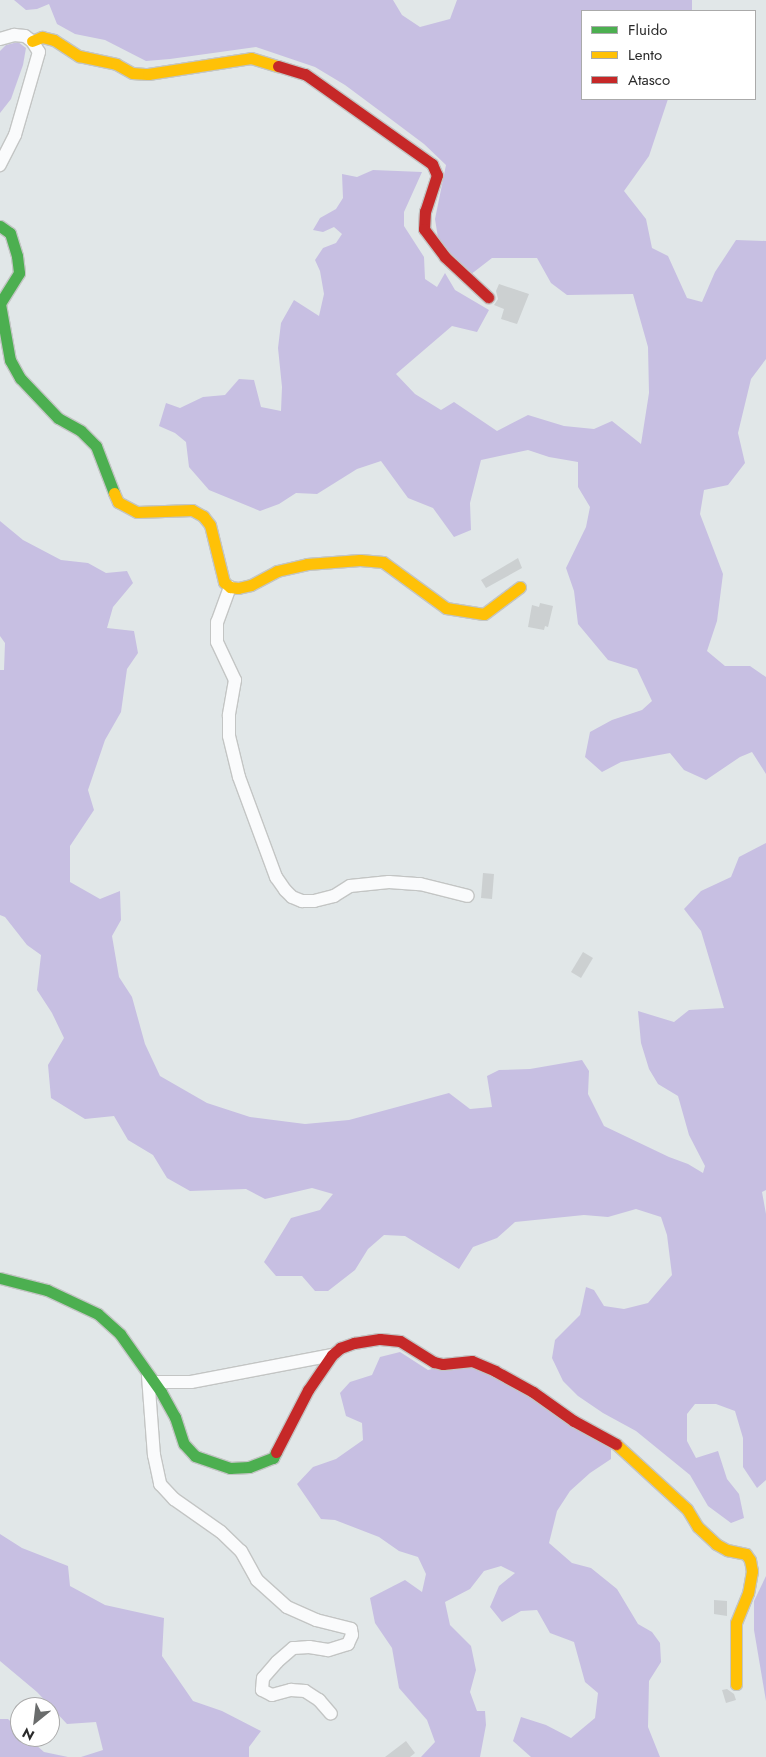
<!DOCTYPE html>
<html>
<head>
<meta charset="utf-8">
<style>
	body { margin:0 }
	#map { position:relative; width:766px; height:1757px; overflow:hidden; background:#e1e7e8; font-family:Jost,sans-serif }
	div>[style] { position:absolute }
	[style*='--x'] { left:calc(var(--x)*1px); top:calc(var(--y)*1px); width:calc(var(--w)*1px); rotate:calc(var(--a)*1deg) }
	.green>* { inset:0; background:#c7bfe2 }
	.building>* { inset:0; background:#ccd0d1 }
	.roads { filter:drop-shadow(1px 0 #c3c5c4) drop-shadow(-1px 0 #c3c5c4) drop-shadow(0 1px #c3c5c4) drop-shadow(0 -1px #c3c5c4) }
	.street>* { height:12px; margin:-6px; padding:0 6px; transform-origin:6px; border-radius:6px; background:#fafbfc }
	.fast>* { height:11px; margin:-5.5px; padding:0 5.5px; transform-origin:5.5px; border-radius:5.5px; background:#4caf50 }
	.slow>* { height:11px; margin:-5.5px; padding:0 5.5px; transform-origin:5.5px; border-radius:5.5px; background:#ffc107 }
	.jam>* { height:11px; margin:-5.5px; padding:0 5.5px; transform-origin:5.5px; border-radius:5.5px; background:#c62828 }
	span { translate:-50% -50%; white-space:nowrap; text-align:center; line-height:1.15; -webkit-text-stroke:5px #fff; paint-order:stroke }
	.legend { position:absolute; left:581px; top:10px; width:175px; height:90px; box-sizing:border-box; background:#fff; border:1px solid #aaa; margin:0; padding:6px 9px; list-style:none; font-size:15px; color:#2a2a2a }
	.legend li { display:flex; align-items:center; gap:10px; height:25px }
	.legend b { width:25px; border:1px solid #aaa }
	.north { position:absolute; left:10px; top:1697px; width:50px; height:50px; box-sizing:border-box; background:#fff; border:1px solid #aaa; border-radius:50%; rotate:209deg; font-size:14px; font-weight:700; line-height:20px; text-align:center; color:#2a2a2a }
	.north::after { content:''; display:block; margin:auto; width:18px; height:22px; background:#6a6c6c; clip-path:polygon(50% 0,100% 100%,50% 72%,0 100%) }
</style>
</head>
<body>
<div id="map">
	<div class="green">
		<div style="clip-path:polygon(14px 0,393px 0,402px 15px,420px 27px,450px 19px,457px 0,692px 0,692px 11px,582px 11px,582px 99px,668px 99px,649px 156px,624px 191px,646px 219px,652px 248px,668px 256px,687px 298px,702px 302px,715px 272px,736px 240px,766px 241px,766px 359px,751px 379px,738px 433px,745px 463px,728px 485px,704px 490px,700px 514px,723px 574px,717px 621px,707px 651px,725px 666px,750px 666px,766px 677px,766px 774px,752px 752px,740px 757px,706px 780px,684px 770px,670px 753px,621px 762px,602px 772px,585px 757px,590px 732px,612px 720px,642px 710px,652px 701px,637px 669px,608px 660px,578px 624px,574px 591px,566px 568px,586px 527px,590px 507px,578px 487px,578px 462px,549px 457px,528px 450px,481px 460px,470px 503px,471px 530px,454px 537px,433px 508px,408px 498px,381px 461px,357px 469px,317px 494px,296px 493px,279px 504px,260px 511px,209px 490px,189px 467px,186px 442px,175px 433px,159px 426px,166px 403px,180px 408px,203px 397px,225px 395px,239px 379px,254px 380px,261px 407px,281px 411px,282px 387px,278px 348px,281px 323px,294px 300px,319px 316px,324px 294px,320px 271px,315px 260px,323px 248px,336px 243px,342px 234px,334px 227px,323px 232px,313px 230px,320px 218px,336px 209px,343px 198px,342px 174px,357px 177px,373px 170px,422px 172px,404px 212px,404px 226px,424px 257px,425px 279px,437px 287px,445px 273px,455px 290px,489px 310px,477px 332px,452px 326px,396px 374px,415px 394px,441px 410px,454px 402px,497px 431px,528px 415px,564px 426px,594px 429px,612px 421px,641px 444px,649px 393px,648px 347px,633px 294px,567px 295px,551px 283px,537px 258px,492px 258px,470px 275px,439px 244px,435px 219px,446px 165px,424px 144px,384px 114px,345px 85px,315px 67px,256px 47px,170px 59px,146px 61px,105px 40px,75px 34px,57px 24px,49px 4px,37px 9px,26px 10px)"></div>
		<div style="clip-path:polygon(18px 42px,26px 48px,23px 65px,11px 99px,0 113px,0 51px,6px 45px)"></div>
		<div style="clip-path:polygon(0 521px,23px 540px,61px 560px,88px 563px,106px 573px,127px 571px,133px 583px,113px 607px,107px 628px,134px 631px,138px 653px,127px 669px,121px 712px,105px 740px,88px 790px,94px 810px,70px 846px,70px 882px,100px 899px,120px 891px,121px 920px,112px 936px,119px 977px,132px 997px,145px 1044px,160px 1076px,207px 1103px,250px 1117px,305px 1124px,349px 1120px,449px 1093px,470px 1109px,492px 1107px,487px 1076px,499px 1070px,530px 1069px,582px 1060px,589px 1071px,588px 1094px,604px 1126px,669px 1157px,688px 1164px,703px 1173px,705px 1166px,689px 1135px,678px 1096px,658px 1084px,649px 1069px,641px 1043px,638px 1011px,674px 1022px,689px 1010px,724px 1008px,701px 931px,684px 909px,701px 891px,731px 877px,739px 857px,766px 843px,766px 1190px,762px 1192px,766px 1214px,766px 1480px,757px 1488px,743px 1467px,743px 1438px,735px 1411px,716px 1404px,695px 1404px,687px 1414px,687px 1441px,696px 1458px,718px 1451px,727px 1479px,739px 1494px,744px 1518px,731px 1523px,708px 1506px,690px 1475px,636px 1431px,603px 1413px,578px 1396px,563px 1381px,552px 1358px,555px 1340px,580px 1315px,586px 1287px,594px 1290px,604px 1306px,624px 1309px,648px 1303px,672px 1275px,667px 1235px,661px 1217px,636px 1209px,608px 1217px,584px 1215px,515px 1222px,497px 1238px,473px 1247px,459px 1269px,405px 1236px,384px 1235px,368px 1249px,355px 1270px,328px 1291px,315px 1291px,302px 1276px,276px 1276px,264px 1262px,291px 1218px,320px 1210px,333px 1194px,312px 1188px,265px 1199px,246px 1189px,190px 1191px,167px 1178px,153px 1155px,128px 1140px,114px 1116px,85px 1119px,51px 1098px,48px 1065px,64px 1038px,52px 1013px,37px 990px,41px 955px,27px 945px,5px 917px,0 915px,0 670px,4px 670px,5px 643px,0 636px)"></div>
		<div style="clip-path:polygon(400px 1352px,428px 1370px,470px 1359px,611px 1442px,611px 1459px,590px 1473px,570px 1491px,557px 1511px,549px 1543px,572px 1563px,591px 1568px,617px 1589px,638px 1624px,652px 1632px,660px 1643px,661px 1662px,649px 1681px,648px 1727px,660px 1757px,531px 1757px,513px 1741px,521px 1717px,546px 1725px,571px 1738px,595px 1718px,598px 1693px,585px 1682px,574px 1642px,550px 1633px,537px 1610px,521px 1611px,502px 1622px,490px 1607px,499px 1586px,515px 1573px,501px 1566px,484px 1571px,470px 1589px,445px 1602px,450px 1625px,471px 1646px,476px 1670px,470px 1692px,477px 1711px,485px 1711px,486px 1725px,480px 1757px,421px 1757px,435px 1742px,427px 1720px,399px 1688px,392px 1648px,375px 1623px,370px 1598px,405px 1580px,422px 1592px,426px 1574px,418px 1557px,399px 1551px,379px 1537px,335px 1520px,321px 1519px,297px 1484px,313px 1467px,336px 1459px,363px 1440px,362px 1423px,346px 1416px,340px 1393px,350px 1382px,372px 1375px,380px 1357px)"></div>
		<div style="clip-path:polygon(0 1534px,22px 1548px,68px 1566px,70px 1586px,105px 1605px,164px 1618px,162px 1656px,193px 1701px,222px 1711px,261px 1731px,249px 1747px,249px 1757px,81px 1757px,103px 1750px,96px 1722px,67px 1724px,37px 1692px,0 1661px)"></div>
		<div style="clip-path:polygon(766px 1576px,766px 1701px,754px 1630px,754px 1601px)"></div>
		<div style="clip-path:polygon(0 1719px,8px 1719px,20px 1730px,20px 1737px,27px 1737px,44px 1752px,68px 1757px,0 1757px)"></div>
	</div>
	<div class="building">
		<div style="clip-path:polygon(499px 284px,529px 294px,517px 324px,501px 319px,504px 309px,494px 305px,498px 299px,496px 291px)"></div>
		<div style="clip-path:polygon(518px 558px,522px 568px,486px 588px,481px 580px)"></div>
		<div style="clip-path:polygon(540px 603px,553px 606px,548px 627px,545px 626px,544px 630px,528px 627px,532px 605px,539px 607px)"></div>
		<div style="clip-path:polygon(483px 873px,494px 874px,492px 899px,481px 898px)"></div>
		<div style="clip-path:polygon(583px 952px,593px 958px,581px 978px,571px 972px)"></div>
		<div style="clip-path:polygon(714px 1600px,727px 1601px,727px 1616px,714px 1614px)"></div>
		<div style="clip-path:polygon(727px 1689px,734px 1694px,736px 1700px,726px 1703px,722px 1690px)"></div>
		<div style="clip-path:polygon(406px 1741px,415px 1753px,410px 1757px,385px 1757px)"></div>
	</div>
	<div class="roads">
		<div class="street">
			<div style="--x:0;--y:39;--w:15;--a:-16"></div>
			<div style="--x:14;--y:35;--w:11;--a:5"></div>
			<div style="--x:25;--y:36;--w:9;--a:36"></div>
			<div style="--x:32;--y:41;--w:13;--a:58"></div>
			<div style="--x:39;--y:52;--w:86;--a:106.1"></div>
			<div style="--x:15;--y:135;--w:34;--a:117"></div>
			<div style="--x:230;--y:587;--w:37;--a:110"></div>
			<div style="--x:217;--y:622;--w:20;--a:90"></div>
			<div style="--x:217;--y:642;--w:42;--a:64.7"></div>
			<div style="--x:235;--y:680;--w:36;--a:100"></div>
			<div style="--x:229;--y:715;--w:21;--a:90"></div>
			<div style="--x:229;--y:736;--w:42;--a:76.3"></div>
			<div style="--x:239;--y:777;--w:107;--a:69.7"></div>
			<div style="--x:276;--y:877;--w:16;--a:55"></div>
			<div style="--x:285;--y:890;--w:10;--a:45"></div>
			<div style="--x:292;--y:897;--w:11;--a:22"></div>
			<div style="--x:302;--y:901;--w:12;--a:0"></div>
			<div style="--x:314;--y:901;--w:21;--a:-14"></div>
			<div style="--x:334;--y:896;--w:19;--a:-32"></div>
			<div style="--x:350;--y:886;--w:39;--a:-6"></div>
			<div style="--x:389;--y:882;--w:31;--a:4"></div>
			<div style="--x:420;--y:884;--w:49;--a:14"></div>
			<div style="--x:148;--y:1376;--w:79;--a:85.7"></div>
			<div style="--x:154;--y:1455;--w:30;--a:78"></div>
			<div style="--x:160;--y:1484;--w:21;--a:47"></div>
			<div style="--x:174;--y:1499;--w:57;--a:35.1"></div>
			<div style="--x:221;--y:1532;--w:28;--a:44"></div>
			<div style="--x:241;--y:1551;--w:33;--a:61"></div>
			<div style="--x:257;--y:1580;--w:40;--a:42"></div>
			<div style="--x:287;--y:1607;--w:32;--a:24"></div>
			<div style="--x:316;--y:1620;--w:36;--a:14"></div>
			<div style="--x:351;--y:1629;--w:6;--a:81"></div>
			<div style="--x:352;--y:1635;--w:10;--a:114"></div>
			<div style="--x:348;--y:1644;--w:21;--a:163"></div>
			<div style="--x:328;--y:1650;--w:19;--a:-171"></div>
			<div style="--x:309;--y:1647;--w:16;--a:176"></div>
			<div style="--x:293;--y:1648;--w:21;--a:139"></div>
			<div style="--x:277;--y:1662;--w:21;--a:131"></div>
			<div style="--x:263;--y:1678;--w:12;--a:95"></div>
			<div style="--x:262;--y:1690;--w:11;--a:27"></div>
			<div style="--x:272;--y:1695;--w:20;--a:-15"></div>
			<div style="--x:291;--y:1690;--w:14;--a:4"></div>
			<div style="--x:305;--y:1691;--w:17;--a:33"></div>
			<div style="--x:319;--y:1700;--w:18;--a:49"></div>
			<div style="--x:153;--y:1382;--w:38;--a:0"></div>
			<div style="--x:191;--y:1382;--w:144;--a:-10.8"></div>
		</div>
		<div class="fast">
			<div style="--x:0;--y:226;--w:12;--a:35"></div>
			<div style="--x:10;--y:233;--w:24;--a:73"></div>
			<div style="--x:17;--y:256;--w:17;--a:83"></div>
			<div style="--x:19;--y:273;--w:36;--a:122"></div>
			<div style="--x:0;--y:304;--w:57;--a:79.9"></div>
			<div style="--x:10;--y:360;--w:21;--a:61"></div>
			<div style="--x:20;--y:378;--w:55;--a:46.5"></div>
			<div style="--x:58;--y:418;--w:26;--a:29"></div>
			<div style="--x:81;--y:431;--w:21;--a:45"></div>
			<div style="--x:96;--y:446;--w:50;--a:69"></div>
			<div style="--x:0;--y:1278;--w:49;--a:14.3"></div>
			<div style="--x:47;--y:1290;--w:56;--a:25.2"></div>
			<div style="--x:98;--y:1314;--w:30;--a:42"></div>
			<div style="--x:120;--y:1334;--w:71;--a:54.7"></div>
			<div style="--x:161;--y:1392;--w:29;--a:61"></div>
			<div style="--x:175;--y:1417;--w:28;--a:72"></div>
			<div style="--x:184;--y:1444;--w:16;--a:47"></div>
			<div style="--x:195;--y:1456;--w:37;--a:19"></div>
			<div style="--x:230;--y:1468;--w:19;--a:-3"></div>
			<div style="--x:249;--y:1467;--w:26;--a:-21"></div>
			<div style="--x:273;--y:1458;--w:7;--a:-63"></div>
		</div>
		<div class="slow">
			<div style="--x:32;--y:41;--w:11;--a:-22"></div>
			<div style="--x:42;--y:37;--w:12;--a:14"></div>
			<div style="--x:54;--y:40;--w:30;--a:33"></div>
			<div style="--x:79;--y:56;--w:38;--a:12"></div>
			<div style="--x:116;--y:64;--w:18;--a:29"></div>
			<div style="--x:132;--y:73;--w:16;--a:4"></div>
			<div style="--x:148;--y:74;--w:104;--a:-8.8"></div>
			<div style="--x:251;--y:58;--w:28;--a:17"></div>
			<div style="--x:114;--y:493;--w:10;--a:66"></div>
			<div style="--x:118;--y:502;--w:21;--a:28"></div>
			<div style="--x:137;--y:512;--w:55;--a:-2.1"></div>
			<div style="--x:192;--y:510;--w:13;--a:29"></div>
			<div style="--x:203;--y:516;--w:11;--a:52"></div>
			<div style="--x:210;--y:525;--w:59;--a:76.2"></div>
			<div style="--x:224;--y:582;--w:8;--a:40"></div>
			<div style="--x:230;--y:587;--w:8;--a:7"></div>
			<div style="--x:238;--y:588;--w:13;--a:-13"></div>
			<div style="--x:251;--y:585;--w:30;--a:-28"></div>
			<div style="--x:277;--y:571;--w:31;--a:-13"></div>
			<div style="--x:307;--y:564;--w:53;--a:-4.3"></div>
			<div style="--x:360;--y:560;--w:23;--a:5"></div>
			<div style="--x:383;--y:562;--w:78;--a:36.1"></div>
			<div style="--x:446;--y:608;--w:38;--a:9"></div>
			<div style="--x:484;--y:614;--w:45;--a:-36.9"></div>
			<div style="--x:616;--y:1444;--w:96;--a:42.5"></div>
			<div style="--x:687;--y:1509;--w:21;--a:59"></div>
			<div style="--x:698;--y:1527;--w:25;--a:43"></div>
			<div style="--x:716;--y:1544;--w:13;--a:29"></div>
			<div style="--x:727;--y:1550;--w:19;--a:12"></div>
			<div style="--x:746;--y:1554;--w:7;--a:56"></div>
			<div style="--x:750;--y:1560;--w:11;--a:80"></div>
			<div style="--x:752;--y:1571;--w:22;--a:100"></div>
			<div style="--x:748;--y:1593;--w:32;--a:112"></div>
			<div style="--x:736;--y:1623;--w:61;--a:90"></div>
		</div>
		<div class="jam">
			<div style="--x:278;--y:66;--w:28;--a:17"></div>
			<div style="--x:305;--y:74;--w:156;--a:35.3"></div>
			<div style="--x:432;--y:164;--w:12;--a:66"></div>
			<div style="--x:437;--y:175;--w:38;--a:108"></div>
			<div style="--x:425;--y:211;--w:18;--a:93"></div>
			<div style="--x:424;--y:229;--w:35;--a:53"></div>
			<div style="--x:445;--y:257;--w:59;--a:42.9"></div>
			<div style="--x:276;--y:1452;--w:70;--a:-62.7"></div>
			<div style="--x:308;--y:1390;--w:42;--a:-55.6"></div>
			<div style="--x:332;--y:1355;--w:11;--a:-41"></div>
			<div style="--x:340;--y:1348;--w:15;--a:-20"></div>
			<div style="--x:354;--y:1343;--w:26;--a:-9"></div>
			<div style="--x:380;--y:1339;--w:20;--a:6"></div>
			<div style="--x:400;--y:1341;--w:40;--a:32"></div>
			<div style="--x:434;--y:1362;--w:9;--a:13"></div>
			<div style="--x:443;--y:1364;--w:29;--a:-6"></div>
			<div style="--x:472;--y:1361;--w:25;--a:23"></div>
			<div style="--x:495;--y:1371;--w:43;--a:28.9"></div>
			<div style="--x:533;--y:1392;--w:50;--a:35.3"></div>
			<div style="--x:574;--y:1421;--w:48;--a:28.7"></div>
		</div>
	</div>
	<ul class="legend">
	<li><b style="height:6px;background:#4caf50"></b>Fluido</li>
	<li><b style="height:6px;background:#ffc107"></b>Lento</li>
	<li><b style="height:6px;background:#c62828"></b>Atasco</li>
	</ul>
	<div class="north">N</div>
</div>
</body>
</html>
